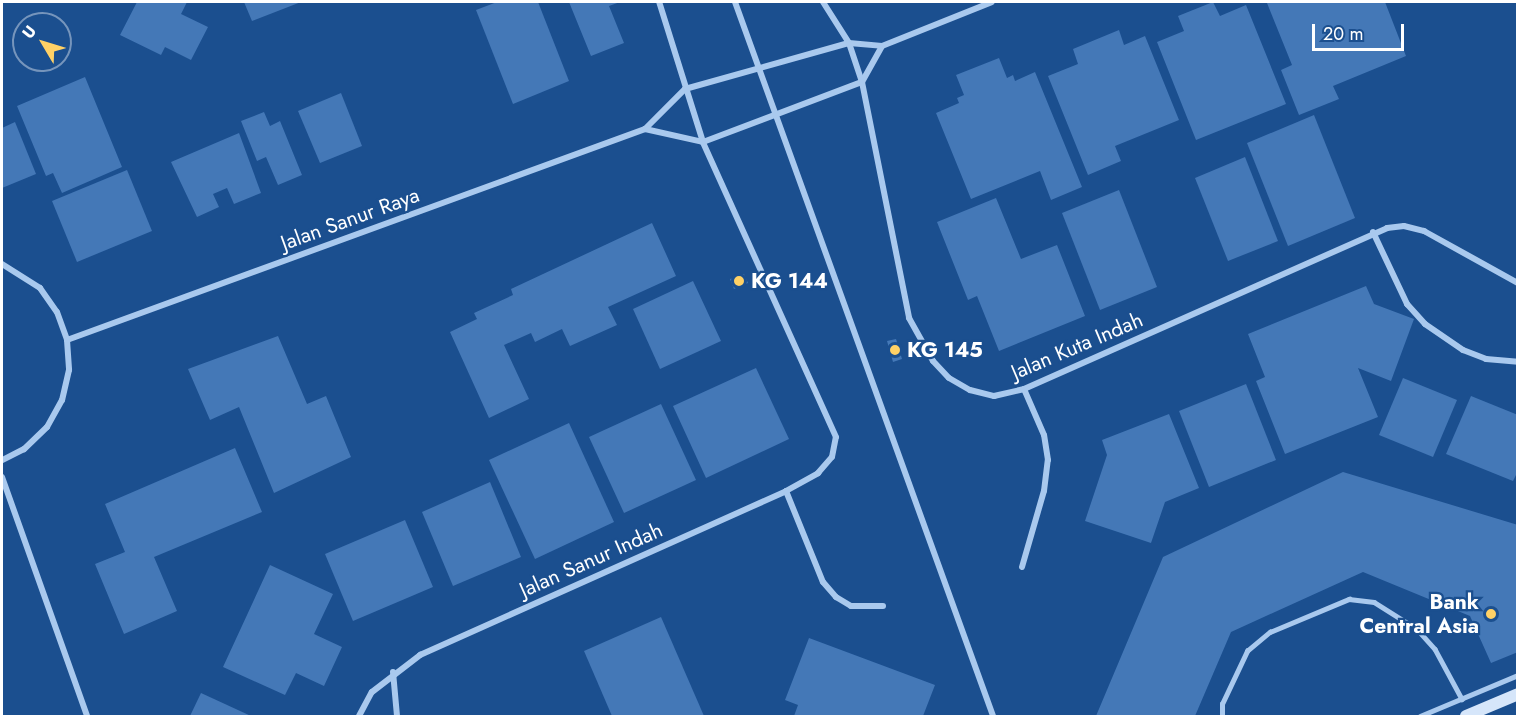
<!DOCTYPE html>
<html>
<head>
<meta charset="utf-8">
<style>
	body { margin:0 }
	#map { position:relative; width:1519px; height:718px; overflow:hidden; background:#1b4f8f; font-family:Jost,sans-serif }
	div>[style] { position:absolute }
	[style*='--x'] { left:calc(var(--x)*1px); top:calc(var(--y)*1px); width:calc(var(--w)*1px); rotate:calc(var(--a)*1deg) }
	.building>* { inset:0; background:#4478b7 }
	.service>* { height:4.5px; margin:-2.25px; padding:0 2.25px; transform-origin:2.25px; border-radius:2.25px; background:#a9c9ee }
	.minor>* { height:6px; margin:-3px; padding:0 3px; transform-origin:3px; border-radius:3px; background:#a9c9ee }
	.secondary>* { height:12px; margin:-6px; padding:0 6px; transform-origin:6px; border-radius:6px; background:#d6e6fa }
	.dots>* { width:16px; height:16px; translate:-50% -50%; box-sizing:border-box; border:3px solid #1b4f8f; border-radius:50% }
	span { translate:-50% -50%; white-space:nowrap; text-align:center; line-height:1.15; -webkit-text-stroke:4.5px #1b4f8f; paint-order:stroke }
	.street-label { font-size:21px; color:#fff }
	.poi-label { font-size:21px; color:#fff; font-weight:700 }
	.left { translate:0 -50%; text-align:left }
	.right { translate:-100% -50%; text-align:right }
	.frame { position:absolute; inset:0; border:3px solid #fff; pointer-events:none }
	.north { position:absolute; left:12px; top:12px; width:60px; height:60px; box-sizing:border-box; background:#1b4f8f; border:2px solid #7695bc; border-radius:50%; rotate:308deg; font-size:16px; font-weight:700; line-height:24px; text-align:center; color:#fff }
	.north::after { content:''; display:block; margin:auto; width:21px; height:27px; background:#ffd166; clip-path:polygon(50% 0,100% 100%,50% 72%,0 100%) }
	.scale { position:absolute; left:1312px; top:24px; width:92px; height:27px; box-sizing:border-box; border:3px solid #fff; border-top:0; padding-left:8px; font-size:18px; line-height:21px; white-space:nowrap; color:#fff; -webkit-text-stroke:4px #1b4f8f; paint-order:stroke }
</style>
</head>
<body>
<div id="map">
	<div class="building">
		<div style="clip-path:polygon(137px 2px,187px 2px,181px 14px,208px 27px,191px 60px,165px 47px,161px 55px,120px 35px)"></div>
		<div style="clip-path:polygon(244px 2px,301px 2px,252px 21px)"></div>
		<div style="clip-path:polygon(497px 2px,538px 2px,569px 81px,513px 104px,476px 10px)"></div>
		<div style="clip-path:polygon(569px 2px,620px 2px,609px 6px,624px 43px,591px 56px)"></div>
		<div style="clip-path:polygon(1213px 2px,1220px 16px,1246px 5px,1286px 104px,1196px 140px,1157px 42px,1184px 31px,1178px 16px)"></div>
		<div style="clip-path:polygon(1272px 2px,1385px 2px,1406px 56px,1333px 86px,1339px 99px,1299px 115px,1281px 70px,1292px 65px,1267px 3px)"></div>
		<div style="clip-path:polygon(1119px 30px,1124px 45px,1145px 36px,1179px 120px,1115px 146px,1121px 161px,1088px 175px,1048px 76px,1078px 64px,1073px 49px)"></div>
		<div style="clip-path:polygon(999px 58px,1007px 78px,1013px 75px,1015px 81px,1035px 72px,1082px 187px,1051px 200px,1040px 171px,971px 199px,936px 113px,959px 103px,957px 98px,964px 95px,956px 75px)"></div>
		<div style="clip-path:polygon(85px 77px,122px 167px,62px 193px,53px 173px,46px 176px,17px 106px)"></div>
		<div style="clip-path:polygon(341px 93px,362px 146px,320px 163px,298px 111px)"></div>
		<div style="clip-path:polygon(264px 112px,270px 126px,280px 121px,302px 175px,278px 185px,266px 157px,257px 161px,241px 121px)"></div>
		<div style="clip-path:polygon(1314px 115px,1355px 218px,1288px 246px,1247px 143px)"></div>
		<div style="clip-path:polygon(15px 122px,36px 174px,2px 188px,2px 128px)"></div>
		<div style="clip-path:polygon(239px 133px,261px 193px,234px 204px,227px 188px,213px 194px,219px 207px,197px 217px,171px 162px)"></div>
		<div style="clip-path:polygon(1245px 157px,1278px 241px,1228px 261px,1195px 178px)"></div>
		<div style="clip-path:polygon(127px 170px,152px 231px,77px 262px,52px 201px)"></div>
		<div style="clip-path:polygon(1119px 190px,1157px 287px,1100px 310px,1062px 213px)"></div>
		<div style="clip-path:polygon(996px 198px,1021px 259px,1057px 245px,1085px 316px,999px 351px,977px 296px,968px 300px,937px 222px)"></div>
		<div style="clip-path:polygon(652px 223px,676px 276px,608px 307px,617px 325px,570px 346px,562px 329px,535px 342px,531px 333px,504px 345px,529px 399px,489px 418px,450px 332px,477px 319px,474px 313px,513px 295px,511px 289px)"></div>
		<div style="clip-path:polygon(744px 274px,748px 283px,734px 289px,730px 279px)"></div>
		<div style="clip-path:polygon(693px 281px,721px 341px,660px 369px,633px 309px)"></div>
		<div style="clip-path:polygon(1366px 286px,1374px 304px,1414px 319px,1391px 381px,1358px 368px,1378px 417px,1285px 454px,1256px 381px,1265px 377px,1248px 334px)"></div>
		<div style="clip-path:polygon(278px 336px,307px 404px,326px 396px,351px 457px,274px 493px,239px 407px,210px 420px,188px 369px)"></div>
		<div style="clip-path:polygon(896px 339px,902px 359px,893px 362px,887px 341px)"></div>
		<div style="clip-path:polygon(756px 368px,789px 439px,706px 478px,673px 406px)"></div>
		<div style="clip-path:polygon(1403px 378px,1457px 400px,1433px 457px,1379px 435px)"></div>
		<div style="clip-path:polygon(1246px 384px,1276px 460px,1209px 487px,1179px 411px)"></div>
		<div style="clip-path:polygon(1471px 396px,1518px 415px,1518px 471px,1513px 481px,1446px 454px)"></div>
		<div style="clip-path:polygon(661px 404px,696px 480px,624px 513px,589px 437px)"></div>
		<div style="clip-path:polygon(1169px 414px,1199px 488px,1165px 502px,1151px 543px,1085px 521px,1107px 455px,1102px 440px)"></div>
		<div style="clip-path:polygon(569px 423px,614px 522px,535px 559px,489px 460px)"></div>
		<div style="clip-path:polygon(235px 448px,262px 512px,154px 557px,177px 611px,124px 634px,95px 564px,125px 552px,105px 504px)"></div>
		<div style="clip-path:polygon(1343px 472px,1518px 525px,1518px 652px,1491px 663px,1470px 616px,1363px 572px,1231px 632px,1195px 716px,1096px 716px,1163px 557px)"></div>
		<div style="clip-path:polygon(490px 482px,521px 557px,453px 586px,422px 512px)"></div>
		<div style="clip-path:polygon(405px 520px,433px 587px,353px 621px,325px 554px)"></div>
		<div style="clip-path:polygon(270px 565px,333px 594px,314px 634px,342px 647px,324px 686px,296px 673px,285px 695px,223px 667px)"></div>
		<div style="clip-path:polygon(661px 617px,704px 716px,612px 716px,584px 651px)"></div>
		<div style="clip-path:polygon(809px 638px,935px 685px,923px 716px,794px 716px,798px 705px,785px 700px)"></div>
		<div style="clip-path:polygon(201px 693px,251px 716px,190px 716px)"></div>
	</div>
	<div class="service">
		<div style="--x:1222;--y:716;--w:12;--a:-90"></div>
		<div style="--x:1222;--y:704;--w:59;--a:-64.7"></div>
		<div style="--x:1247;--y:651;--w:30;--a:-40"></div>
		<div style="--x:1270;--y:632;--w:86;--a:-22.7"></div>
		<div style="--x:1349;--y:599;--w:25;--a:7"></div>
		<div style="--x:1374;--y:602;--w:51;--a:32.1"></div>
		<div style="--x:1417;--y:629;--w:27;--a:48"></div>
		<div style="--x:1435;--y:649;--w:57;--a:61.6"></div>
		<div style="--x:1420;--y:716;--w:106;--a:-22.7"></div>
	</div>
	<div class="minor">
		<div style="--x:735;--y:2;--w:759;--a:70.13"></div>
		<div style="--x:823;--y:2;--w:49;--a:57.6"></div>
		<div style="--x:849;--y:43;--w:41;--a:71.6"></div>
		<div style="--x:862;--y:82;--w:241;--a:78.7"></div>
		<div style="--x:909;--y:318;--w:49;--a:60.8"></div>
		<div style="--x:933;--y:361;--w:23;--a:47"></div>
		<div style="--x:949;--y:378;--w:24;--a:30"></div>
		<div style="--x:970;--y:390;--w:25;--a:14"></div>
		<div style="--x:994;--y:396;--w:31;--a:-13"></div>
		<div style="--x:1024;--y:389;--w:397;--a:-23.9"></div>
		<div style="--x:1387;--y:228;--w:17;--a:-7"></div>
		<div style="--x:1404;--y:226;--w:21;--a:14"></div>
		<div style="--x:1424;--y:231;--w:107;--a:29"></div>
		<div style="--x:645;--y:129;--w:59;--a:12.6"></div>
		<div style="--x:703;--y:142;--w:170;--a:-20.7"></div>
		<div style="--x:862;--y:82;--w:41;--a:-60.9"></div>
		<div style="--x:1373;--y:232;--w:80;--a:64.7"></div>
		<div style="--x:1407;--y:304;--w:27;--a:48"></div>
		<div style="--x:1425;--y:324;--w:46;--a:34.4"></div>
		<div style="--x:1463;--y:350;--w:25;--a:21"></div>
		<div style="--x:1486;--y:359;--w:32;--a:5"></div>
		<div style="--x:2;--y:264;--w:45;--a:32.3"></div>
		<div style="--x:40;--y:288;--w:29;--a:55"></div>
		<div style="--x:57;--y:312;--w:30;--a:70"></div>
		<div style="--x:67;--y:340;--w:30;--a:86"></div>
		<div style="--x:69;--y:370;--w:31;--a:103"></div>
		<div style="--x:62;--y:400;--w:31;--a:119"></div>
		<div style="--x:47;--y:427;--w:32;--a:136"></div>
		<div style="--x:24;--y:449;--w:25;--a:153"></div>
		<div style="--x:67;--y:340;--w:615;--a:-20.05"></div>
		<div style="--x:645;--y:129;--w:57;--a:-45"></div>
		<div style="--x:685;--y:89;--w:170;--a:-15.7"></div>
		<div style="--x:849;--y:43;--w:33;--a:5"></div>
		<div style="--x:882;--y:46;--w:118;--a:-21.8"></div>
		<div style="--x:2;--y:477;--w:254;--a:70.4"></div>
		<div style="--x:786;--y:491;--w:98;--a:67.9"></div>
		<div style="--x:823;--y:582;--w:20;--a:49"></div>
		<div style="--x:836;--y:597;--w:17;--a:31"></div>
		<div style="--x:851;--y:606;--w:32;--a:0"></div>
		<div style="--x:1022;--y:567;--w:79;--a:-73.9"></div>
		<div style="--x:1044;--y:491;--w:31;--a:-83"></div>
		<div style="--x:1048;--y:460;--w:25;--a:-99"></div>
		<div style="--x:1044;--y:435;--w:50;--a:-113.5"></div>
		<div style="--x:393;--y:672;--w:44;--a:84.8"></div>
		<div style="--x:359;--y:716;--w:27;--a:-62"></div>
		<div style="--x:372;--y:692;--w:61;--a:-37.6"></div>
		<div style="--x:420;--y:655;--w:401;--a:-24.1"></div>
		<div style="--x:786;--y:491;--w:37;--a:-29"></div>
		<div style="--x:818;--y:473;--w:21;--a:-49"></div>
		<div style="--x:832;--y:457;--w:20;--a:-79"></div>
		<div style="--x:836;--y:437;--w:324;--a:-114.3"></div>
		<div style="--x:703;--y:142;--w:147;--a:-107.4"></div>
	</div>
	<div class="secondary">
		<div style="--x:1466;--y:716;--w:56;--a:-22.9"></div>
	</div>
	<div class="dots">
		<div style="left:739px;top:281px;background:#ffd166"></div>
		<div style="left:895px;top:350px;background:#ffd166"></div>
		<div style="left:1491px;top:614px;background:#ffd166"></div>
	</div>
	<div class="street-label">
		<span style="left:350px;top:219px;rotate:-20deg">Jalan Sanur Raya</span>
		<span style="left:1077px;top:346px;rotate:-23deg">Jalan Kuta Indah</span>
		<span style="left:591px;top:560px;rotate:-24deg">Jalan Sanur Indah</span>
	</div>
	<div class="poi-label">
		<span class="left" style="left:751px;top:281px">KG 144</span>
		<span class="left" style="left:907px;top:350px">KG 145</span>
		<span class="right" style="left:1479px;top:614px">Bank<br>Central Asia</span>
	</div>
	<div class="frame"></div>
	<div class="north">U</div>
	<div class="scale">20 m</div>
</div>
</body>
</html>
